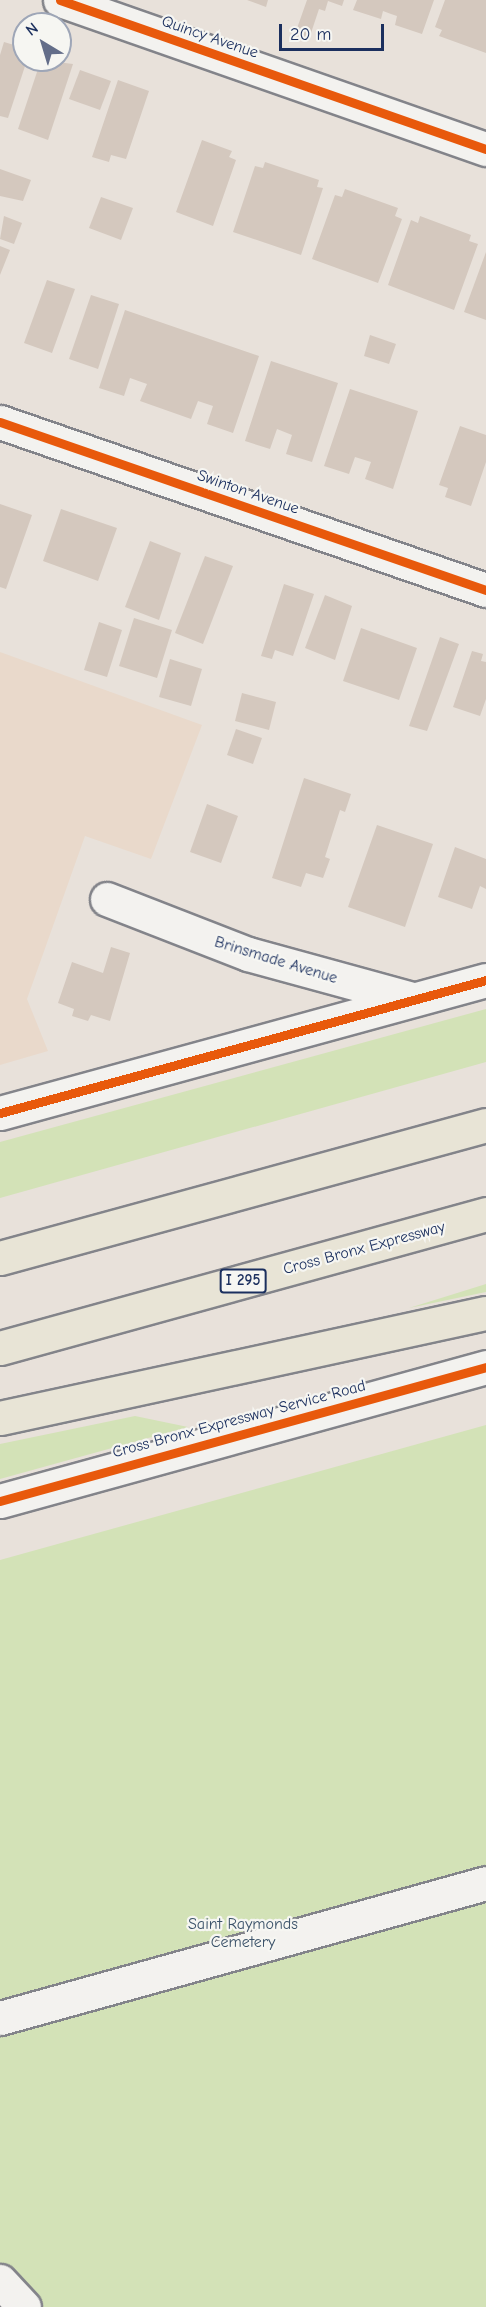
<!DOCTYPE html>
<html>
<head>
<meta charset="utf-8">
<style>
	body { margin:0 }
	#map { position:relative; width:486px; height:2307px; overflow:hidden; background:#e8e1da; font-family:"Comic Neue",sans-serif }
	div>[style] { position:absolute }
	[style*='--x'] { left:calc(var(--x)*1px); top:calc(var(--y)*1px); width:calc(var(--w)*1px); rotate:calc(var(--a)*1deg) }
	.built>* { inset:0; background:#e9d9cb }
	.green>* { inset:0; background:#d3e2b7 }
	.building>* { inset:0; background:#d4c8be }
	.roads { filter:drop-shadow(2px 0 #83848a) drop-shadow(-2px 0 #83848a) drop-shadow(0 2px #83848a) drop-shadow(0 -2px #83848a) }
	.minor>* { height:33px; margin:-16.5px; padding:0 16.5px; transform-origin:16.5px; border-radius:16.5px; background:#f3f2ef }
	.highway>* { height:33px; margin:-16.5px; padding:0 16.5px; transform-origin:16.5px; border-radius:16.5px; background:#e8e4d6 }
	.cycleway>* { height:9px; margin:-4.5px; padding:0 4.5px; transform-origin:4.5px; border-radius:4.5px; background:#e8590c }
	span { translate:-50% -50%; white-space:nowrap; text-align:center; line-height:1.15; -webkit-text-stroke:4.5px #f6f6f2; paint-order:stroke }
	.shield-label span { padding:2px 4px; background:#f6f6f2; border:2px solid; border-radius:4px; -webkit-text-stroke-width:0 }
	.shield-label { font-size:15px; color:#1b2f5e; font-weight:700 }
	.street-label { font-size:16px; color:#1b2f5e }
	.park-label { font-size:16px; color:#3c536a }
	.north { position:absolute; left:12px; top:12px; width:60px; height:60px; box-sizing:border-box; background:#f6f6f2; border:2px solid #9ea6b7; border-radius:50%; rotate:322deg; font-size:16px; font-weight:700; line-height:24px; text-align:center; color:#1b2f5e }
	.north::after { content:''; display:block; margin:auto; width:21px; height:27px; background:#636d89; clip-path:polygon(50% 0,100% 100%,50% 72%,0 100%) }
	.scale { position:absolute; left:279px; top:24px; width:105px; height:27px; box-sizing:border-box; border:3px solid #1b2f5e; border-top:0; padding-left:8px; font-size:18px; line-height:21px; white-space:nowrap; color:#1b2f5e; -webkit-text-stroke:4px #f6f6f2; paint-order:stroke }
</style>
</head>
<body>
<div id="map">
	<div class="built">
		<div style="clip-path:polygon(0 652px,202px 725px,151px 859px,85px 836px,27px 999px,48px 1051px,0 1065px)"></div>
	</div>
	<div class="green">
		<div style="clip-path:polygon(486px 1009px,486px 1062px,0 1198px,0 1142px)"></div>
		<div style="clip-path:polygon(486px 1284px,486px 1292px,409px 1308px)"></div>
		<div style="clip-path:polygon(135px 1416px,188px 1427px,0 1479px,0 1444px)"></div>
		<div style="clip-path:polygon(486px 1425px,486px 2307px,0 2307px,0 1560px)"></div>
	</div>
	<div class="building">
		<div style="clip-path:polygon(247px 0,268px 0,266px 7px)"></div>
		<div style="clip-path:polygon(307px 0,344px 0,342px 6px,328px 1px,325px 11px,319px 9px,309px 39px,295px 34px)"></div>
		<div style="clip-path:polygon(357px 0,434px 0,422px 34px,395px 25px,397px 16px,391px 14px,383px 11px,381px 19px,353px 10px)"></div>
		<div style="clip-path:polygon(445px 0,486px 0,486px 53px,439px 36px,442px 30px,435px 27px)"></div>
		<div style="clip-path:polygon(4px 42px,24px 48px,27px 60px,8px 118px,0 116px,0 55px)"></div>
		<div style="clip-path:polygon(41px 60px,73px 64px,48px 140px,18px 129px)"></div>
		<div style="clip-path:polygon(80px 70px,111px 81px,100px 110px,69px 99px)"></div>
		<div style="clip-path:polygon(118px 80px,149px 91px,126px 159px,111px 155px,109px 162px,92px 157px)"></div>
		<div style="clip-path:polygon(202px 140px,232px 151px,229px 157px,236px 160px,213px 226px,176px 212px)"></div>
		<div style="clip-path:polygon(265px 162px,319px 180px,317px 187px,323px 188px,301px 255px,233px 232px,255px 166px,263px 168px)"></div>
		<div style="clip-path:polygon(0 169px,31px 180px,23px 201px,0 196px)"></div>
		<div style="clip-path:polygon(345px 189px,398px 208px,395px 216px,402px 219px,378px 283px,312px 259px,335px 195px,342px 197px)"></div>
		<div style="clip-path:polygon(101px 197px,133px 208px,121px 240px,89px 228px)"></div>
		<div style="clip-path:polygon(4px 216px,22px 223px,14px 244px,0 239px)"></div>
		<div style="clip-path:polygon(420px 216px,471px 235px,469px 241px,478px 244px,454px 310px,388px 285px,411px 220px,418px 223px)"></div>
		<div style="clip-path:polygon(0 246px,10px 250px,0 275px)"></div>
		<div style="clip-path:polygon(486px 252px,486px 320px,464px 312px)"></div>
		<div style="clip-path:polygon(47px 280px,75px 289px,52px 353px,24px 343px)"></div>
		<div style="clip-path:polygon(91px 295px,119px 304px,98px 369px,69px 359px)"></div>
		<div style="clip-path:polygon(125px 310px,259px 356px,233px 433px,207px 424px,213px 406px,198px 401px,191px 419px,140px 401px,147px 384px,130px 378px,124px 396px,99px 388px)"></div>
		<div style="clip-path:polygon(370px 335px,396px 344px,389px 364px,364px 356px)"></div>
		<div style="clip-path:polygon(271px 361px,338px 383px,312px 462px,286px 454px,292px 435px,277px 429px,270px 449px,245px 441px)"></div>
		<div style="clip-path:polygon(350px 389px,418px 411px,393px 489px,365px 479px,371px 462px,355px 457px,349px 474px,324px 466px)"></div>
		<div style="clip-path:polygon(460px 426px,486px 435px,486px 462px,471px 506px,445px 497px,448px 488px,439px 485px)"></div>
		<div style="clip-path:polygon(0 504px,32px 515px,6px 589px,0 587px)"></div>
		<div style="clip-path:polygon(61px 509px,117px 528px,98px 581px,43px 561px)"></div>
		<div style="clip-path:polygon(150px 541px,181px 553px,159px 620px,125px 607px)"></div>
		<div style="clip-path:polygon(205px 556px,233px 566px,203px 644px,175px 633px)"></div>
		<div style="clip-path:polygon(284px 584px,314px 594px,293px 656px,275px 650px,272px 659px,261px 656px)"></div>
		<div style="clip-path:polygon(325px 595px,352px 606px,335px 660px,305px 648px)"></div>
		<div style="clip-path:polygon(134px 618px,172px 630px,157px 678px,119px 666px)"></div>
		<div style="clip-path:polygon(99px 622px,122px 630px,107px 677px,84px 670px)"></div>
		<div style="clip-path:polygon(361px 628px,417px 648px,399px 700px,343px 681px)"></div>
		<div style="clip-path:polygon(440px 637px,459px 644px,427px 731px,409px 726px)"></div>
		<div style="clip-path:polygon(472px 651px,483px 654px,481px 661px,486px 662px,486px 699px,480px 716px,453px 707px)"></div>
		<div style="clip-path:polygon(170px 659px,202px 669px,191px 706px,159px 697px)"></div>
		<div style="clip-path:polygon(242px 693px,276px 702px,269px 730px,235px 721px)"></div>
		<div style="clip-path:polygon(236px 729px,262px 738px,253px 764px,227px 755px)"></div>
		<div style="clip-path:polygon(304px 778px,351px 794px,345px 812px,340px 810px,325px 857px,330px 859px,323px 878px,306px 873px,301px 887px,272px 878px)"></div>
		<div style="clip-path:polygon(207px 804px,238px 816px,221px 863px,190px 852px)"></div>
		<div style="clip-path:polygon(377px 825px,433px 844px,405px 927px,348px 907px)"></div>
		<div style="clip-path:polygon(455px 847px,486px 859px,486px 889px,480px 886px,472px 909px,438px 897px)"></div>
		<div style="clip-path:polygon(111px 947px,130px 953px,110px 1021px,91px 1015px,88px 1021px,72px 1016px,74px 1009px,58px 1003px,72px 962px,103px 973px)"></div>
	</div>
	<div class="roads">
		<div class="minor">
			<div style="--x:60;--y:0;--w:451;--a:19.3"></div>
			<div style="--x:0;--y:422;--w:514;--a:19.07"></div>
			<div style="--x:107;--y:899;--w:151;--a:21.3"></div>
			<div style="--x:248;--y:954;--w:170;--a:15.3"></div>
			<div style="--x:0;--y:1113;--w:504;--a:-15.3"></div>
			<div style="--x:0;--y:1501;--w:504;--a:-15.41"></div>
			<div style="--x:0;--y:2018;--w:504;--a:-15.52"></div>
			<div style="--x:0;--y:2281;--w:35;--a:47"></div>
		</div>
		<div class="highway">
			<div style="--x:0;--y:1258;--w:504;--a:-15.3"></div>
			<div style="--x:0;--y:1348;--w:504;--a:-15.41"></div>
			<div style="--x:0;--y:1418;--w:497;--a:-12.2"></div>
		</div>
	</div>
	<div class="cycleway">
		<div style="--x:60;--y:0;--w:451;--a:19.3"></div>
		<div style="--x:0;--y:422;--w:514;--a:19.07"></div>
		<div style="--x:0;--y:1113;--w:504;--a:-15.3"></div>
		<div style="--x:0;--y:1501;--w:504;--a:-15.41"></div>
	</div>
	<div class="shield-label">
		<span style="left:243px;top:1281px">I 295</span>
	</div>
	<div class="street-label">
		<span style="left:210px;top:37px;rotate:19deg">Quincy Avenue</span>
		<span style="left:248px;top:492px;rotate:19deg">Swinton Avenue</span>
		<span style="left:276px;top:960px;rotate:17deg">Brinsmade Avenue</span>
		<span style="left:364px;top:1248px;rotate:-15deg">Cross Bronx Expressway</span>
		<span style="left:239px;top:1419px;rotate:-15deg">Cross Bronx Expressway Service Road</span>
	</div>
	<div class="park-label">
		<span style="left:243px;top:1933px">Saint Raymonds<br>Cemetery</span>
	</div>
	<div class="north">N</div>
	<div class="scale">20 m</div>
</div>
</body>
</html>
